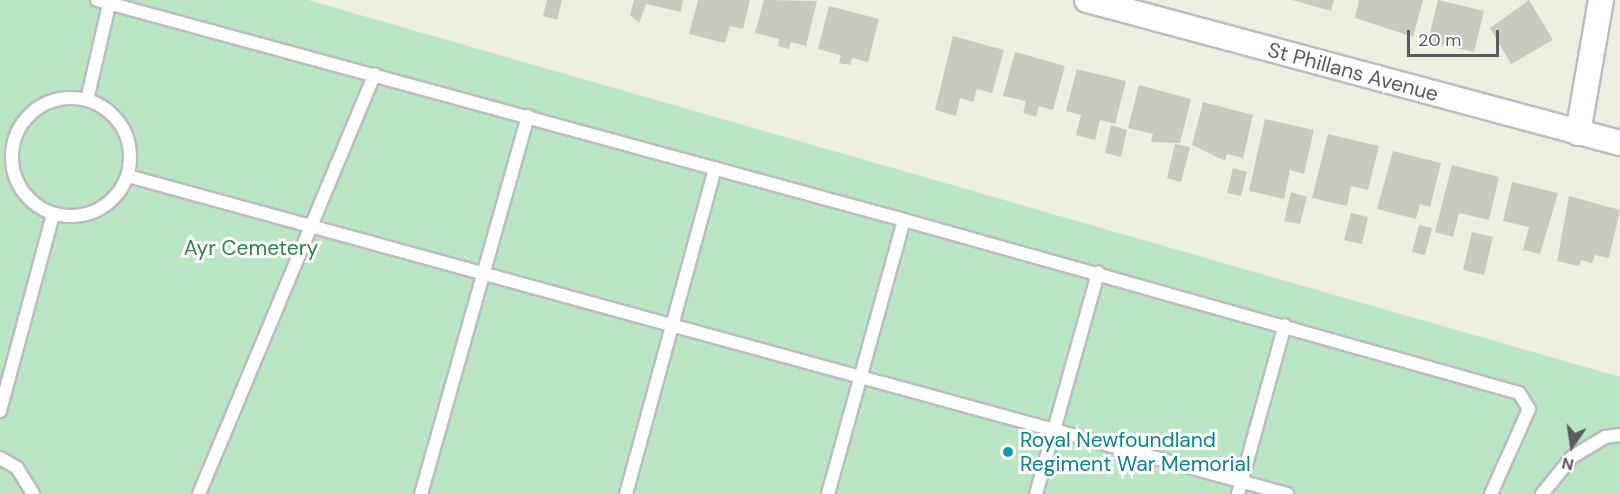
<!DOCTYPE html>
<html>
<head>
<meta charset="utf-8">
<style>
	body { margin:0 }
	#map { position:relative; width:1620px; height:494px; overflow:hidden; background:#edede0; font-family:"DM Sans",sans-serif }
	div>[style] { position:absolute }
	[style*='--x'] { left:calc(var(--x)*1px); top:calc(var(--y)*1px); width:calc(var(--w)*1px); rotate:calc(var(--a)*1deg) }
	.green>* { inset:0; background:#bae6c4 }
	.building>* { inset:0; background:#c9c9bf }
	.roads { filter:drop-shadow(2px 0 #bbbcc2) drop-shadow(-2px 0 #bbbcc2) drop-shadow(0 2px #bbbcc2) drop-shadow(0 -2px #bbbcc2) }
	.lane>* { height:12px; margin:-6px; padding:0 6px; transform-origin:6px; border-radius:6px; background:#fff }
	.lane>.ring { margin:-6px; padding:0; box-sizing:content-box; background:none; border:12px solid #fff; border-radius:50% }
	.street>* { height:24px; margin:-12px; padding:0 12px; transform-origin:12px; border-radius:12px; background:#fff }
	.dots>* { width:16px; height:16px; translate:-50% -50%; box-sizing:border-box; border:3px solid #fff; border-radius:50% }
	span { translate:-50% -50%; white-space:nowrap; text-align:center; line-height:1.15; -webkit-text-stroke:6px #fff; paint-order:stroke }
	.street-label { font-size:21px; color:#595b62 }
	.park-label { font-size:21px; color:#2f8245 }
	.culture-label { font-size:21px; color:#0d838f }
	.left { translate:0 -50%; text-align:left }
	.north { position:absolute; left:1542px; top:416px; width:60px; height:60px; -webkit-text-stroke:4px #fff; paint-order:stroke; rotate:193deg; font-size:16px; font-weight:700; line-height:24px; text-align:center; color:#595b62 }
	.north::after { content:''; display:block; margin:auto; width:21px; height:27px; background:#595b62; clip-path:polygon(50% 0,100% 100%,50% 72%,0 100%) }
	.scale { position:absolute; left:1407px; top:30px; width:92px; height:27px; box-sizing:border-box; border:3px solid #595b62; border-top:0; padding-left:8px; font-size:18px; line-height:21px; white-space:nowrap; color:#595b62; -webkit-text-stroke:4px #fff; paint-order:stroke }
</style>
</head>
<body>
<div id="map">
	<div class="green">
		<div style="clip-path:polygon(0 0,308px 0,1620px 377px,1620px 494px,0 494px)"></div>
	</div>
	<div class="building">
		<div style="clip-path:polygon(547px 0,562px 0,557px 20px,543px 16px)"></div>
		<div style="clip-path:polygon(634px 0,683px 0,681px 12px,646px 4px,639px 23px,630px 15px)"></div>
		<div style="clip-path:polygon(698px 0,750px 0,743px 29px,730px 26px,725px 43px,689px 34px)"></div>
		<div style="clip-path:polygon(764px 0,817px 1px,806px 46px,791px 42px,789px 49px,778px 46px,779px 39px,755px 33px)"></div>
		<div style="clip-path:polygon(1292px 0,1334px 0,1331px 11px)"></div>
		<div style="clip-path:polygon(1359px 0,1423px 0,1413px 37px,1355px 18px)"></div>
		<div style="clip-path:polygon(1438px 0,1484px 11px,1474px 52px,1428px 41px)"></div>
		<div style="clip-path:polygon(1529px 0,1553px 40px,1511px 64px,1490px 28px)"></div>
		<div style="clip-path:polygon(829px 6px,879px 19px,868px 62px,852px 58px,850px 65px,839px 63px,841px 55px,818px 49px)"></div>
		<div style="clip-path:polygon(953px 36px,1004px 50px,992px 93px,977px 89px,973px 102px,960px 98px,956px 116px,935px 110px)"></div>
		<div style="clip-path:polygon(1015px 52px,1065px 66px,1053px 110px,1039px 106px,1036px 117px,1023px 113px,1026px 101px,1003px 96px)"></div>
		<div style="clip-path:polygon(1077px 69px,1126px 81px,1115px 124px,1100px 120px,1095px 140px,1076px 135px,1081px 115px,1066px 111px)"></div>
		<div style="clip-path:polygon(1139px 85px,1191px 99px,1180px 143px,1151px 142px,1153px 134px,1128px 128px)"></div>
		<div style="clip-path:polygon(1203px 102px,1253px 115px,1243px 158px,1227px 154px,1225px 161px,1192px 145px)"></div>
		<div style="clip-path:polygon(1265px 119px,1314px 130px,1304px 174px,1290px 170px,1284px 199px,1249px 191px)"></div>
		<div style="clip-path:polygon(1111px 125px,1127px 130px,1121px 157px,1105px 153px)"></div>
		<div style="clip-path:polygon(1328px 134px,1379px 146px,1368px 190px,1351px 186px,1347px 206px,1312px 198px)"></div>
		<div style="clip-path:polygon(1175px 144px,1190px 147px,1181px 182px,1167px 178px)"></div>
		<div style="clip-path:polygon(1393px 151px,1441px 163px,1430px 207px,1420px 204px,1416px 219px,1377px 209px)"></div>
		<div style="clip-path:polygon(1452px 165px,1499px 177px,1489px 220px,1459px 213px,1453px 237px,1435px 232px)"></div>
		<div style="clip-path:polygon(1233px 168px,1247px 172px,1241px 196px,1227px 193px)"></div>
		<div style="clip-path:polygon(1512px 182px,1558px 193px,1540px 254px,1523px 250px,1529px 227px,1503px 221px)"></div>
		<div style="clip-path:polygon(1291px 192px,1307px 197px,1300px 224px,1284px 221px)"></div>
		<div style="clip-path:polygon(1569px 196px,1620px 210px,1609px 258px,1595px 255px,1592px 263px,1581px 260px,1579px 266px,1557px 261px)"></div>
		<div style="clip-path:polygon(1351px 213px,1368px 217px,1362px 244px,1344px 240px)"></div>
		<div style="clip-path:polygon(1419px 225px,1432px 228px,1425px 255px,1412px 252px)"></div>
		<div style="clip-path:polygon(1472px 232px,1493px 237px,1484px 275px,1463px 270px)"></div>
	</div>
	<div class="roads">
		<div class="lane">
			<div style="--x:97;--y:0;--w:836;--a:15.25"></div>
			<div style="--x:904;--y:220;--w:284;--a:105.5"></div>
			<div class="ring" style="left:12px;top:98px;width:106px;height:106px"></div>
			<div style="--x:87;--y:100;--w:103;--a:-77"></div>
			<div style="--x:128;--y:176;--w:1202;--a:15.34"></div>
			<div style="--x:904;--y:220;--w:639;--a:15.71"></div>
			<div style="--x:1519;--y:393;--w:19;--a:58"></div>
			<div style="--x:1529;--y:409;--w:93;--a:114.1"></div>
			<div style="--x:0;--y:411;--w:204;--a:-74.9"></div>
			<div style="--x:0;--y:458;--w:20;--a:30"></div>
			<div style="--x:17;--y:468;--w:31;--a:58"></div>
			<div style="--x:199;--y:494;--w:455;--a:-67.3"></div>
			<div style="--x:421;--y:494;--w:393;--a:-74.2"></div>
			<div style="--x:626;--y:494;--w:338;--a:-74.7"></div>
			<div style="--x:1036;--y:494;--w:230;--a:-74.3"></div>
			<div style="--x:1238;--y:494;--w:175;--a:-74.5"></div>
			<div style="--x:1542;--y:494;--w:48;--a:-51"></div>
			<div style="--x:1572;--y:457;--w:39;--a:-31"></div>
			<div style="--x:1605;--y:437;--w:15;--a:-8"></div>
		</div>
		<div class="street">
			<div style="--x:1087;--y:0;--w:552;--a:15.02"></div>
			<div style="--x:1578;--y:133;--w:135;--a:-80.2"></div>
		</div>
	</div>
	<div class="dots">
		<div style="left:1008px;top:452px;background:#0f9aa8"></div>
	</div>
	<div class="street-label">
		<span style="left:1353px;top:72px;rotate:15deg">St Phillans Avenue</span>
	</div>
	<div class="park-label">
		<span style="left:251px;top:248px">Ayr Cemetery</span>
	</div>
	<div class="culture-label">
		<span class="left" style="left:1020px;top:452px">Royal Newfoundland<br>Regiment War Memorial</span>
	</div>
	<div class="north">N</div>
	<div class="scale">20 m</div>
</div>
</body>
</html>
